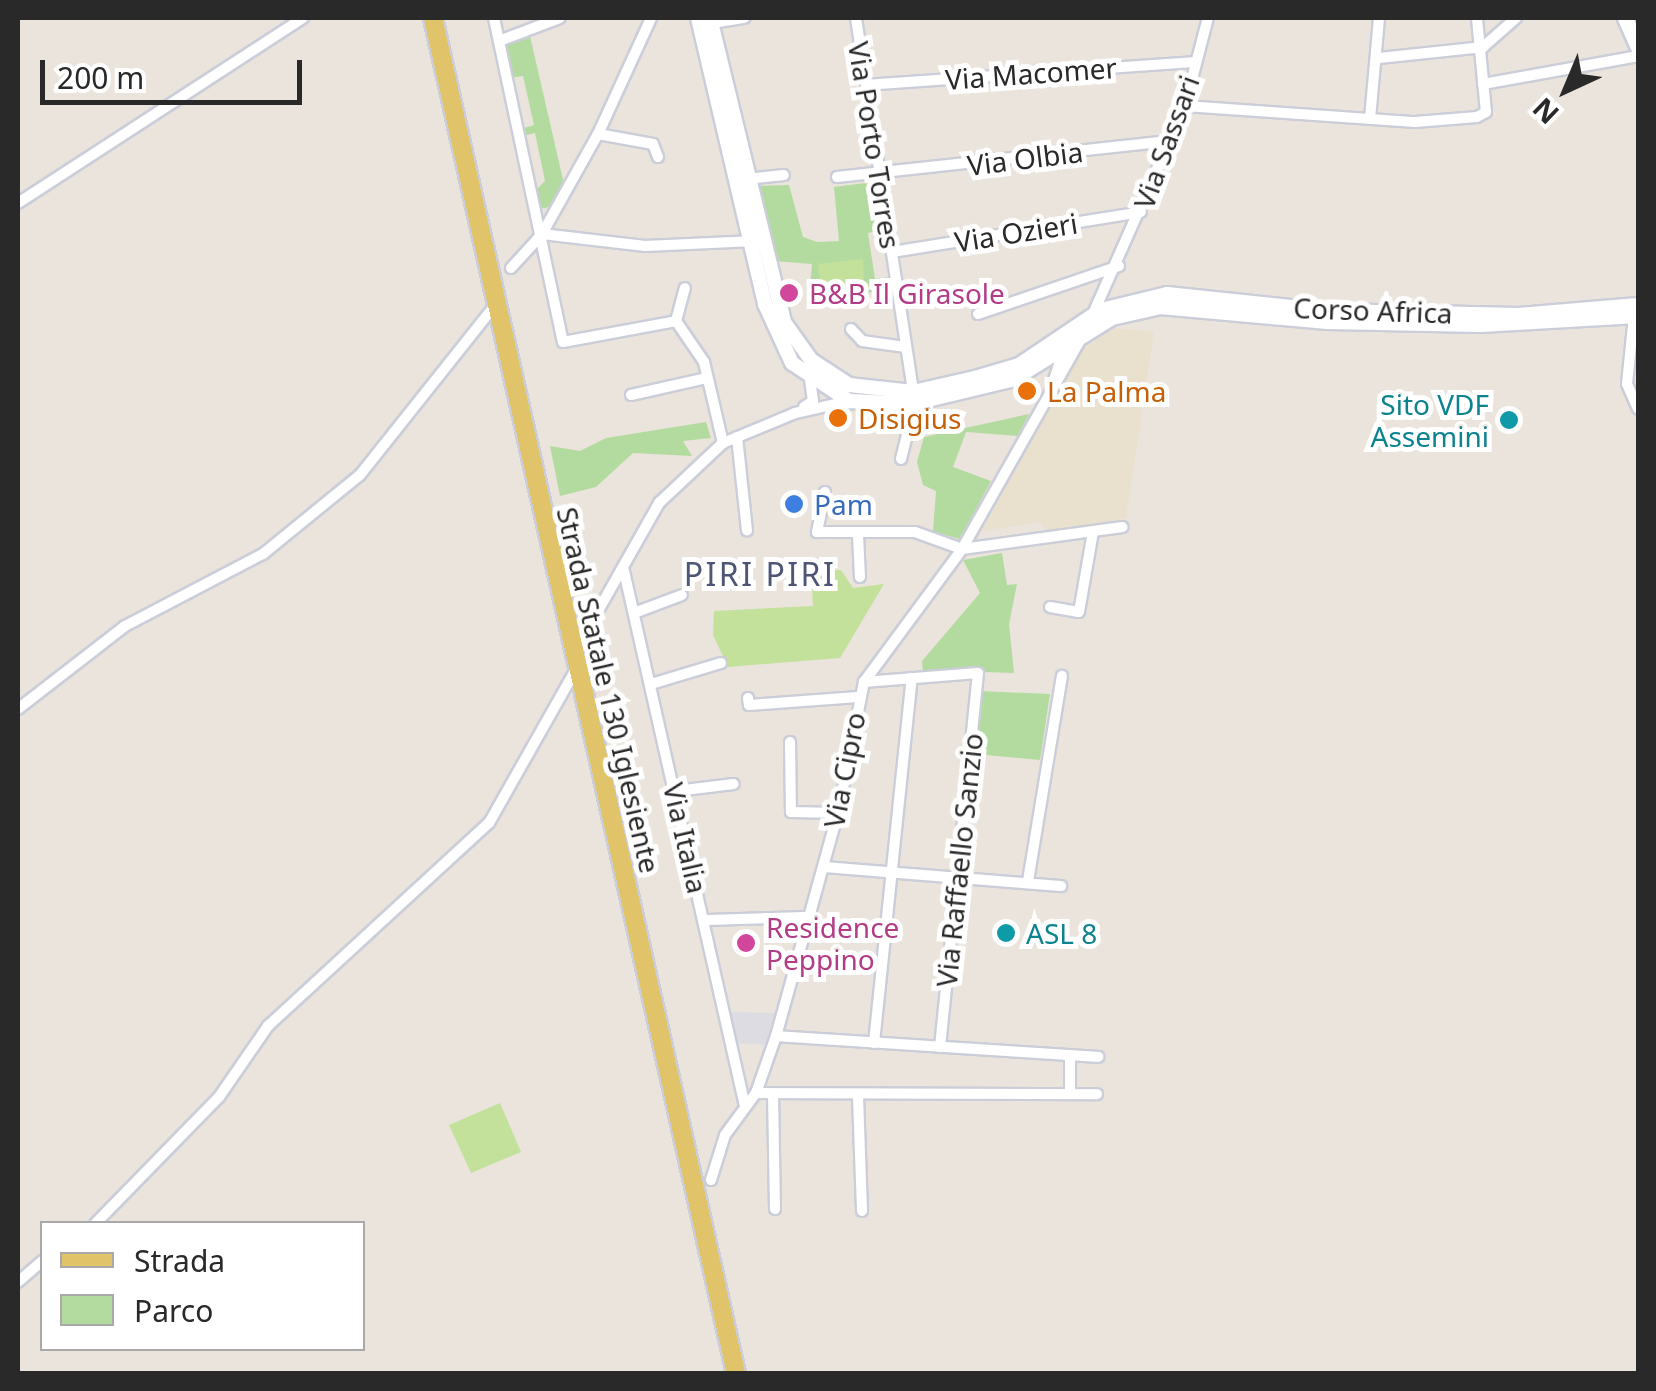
<!DOCTYPE html>
<html>
<head>
<meta charset="utf-8">
<style>
	body { margin:0 }
	#map { position:relative; width:1656px; height:1391px; overflow:hidden; background:#eae4dc; font-family:"Noto Sans",sans-serif }
	div>[style] { position:absolute }
	[style*='--x'] { left:calc(var(--x)*1px); top:calc(var(--y)*1px); width:calc(var(--w)*1px); rotate:calc(var(--a)*1deg) }
	.industrial>* { inset:0; background:#dedce3 }
	.education>* { inset:0; background:#eae0ce }
	.green>* { inset:0; background:#b4db9f }
	.pitch>* { inset:0; background:#c4e19b }
	.roads { filter:drop-shadow(2px 0 #cbced9) drop-shadow(-2px 0 #cbced9) drop-shadow(0 2px #cbced9) drop-shadow(0 -2px #cbced9) }
	.minor>* { height:10px; margin:-5px; padding:0 5px; transform-origin:5px; border-radius:5px; background:#fff }
	.tertiary>* { height:14px; margin:-7px; padding:0 7px; transform-origin:7px; border-radius:7px; background:#fff }
	.secondary>* { height:15px; margin:-7.5px; padding:0 7.5px; transform-origin:7.5px; border-radius:7.5px; background:#fff }
	.primary>* { height:18px; margin:-9px; padding:0 9px; transform-origin:9px; border-radius:9px; background:#e1c46a }
	.dots>* { width:28px; height:28px; translate:-50% -50%; box-sizing:border-box; border:5px solid #fff; border-radius:50% }
	span { translate:-50% -50%; white-space:nowrap; text-align:center; line-height:1.15; -webkit-text-stroke:10px #fff; paint-order:stroke }
	.street-label { font-size:28px; color:#292929 }
	.hotel-label { font-size:28px; color:#b23c85 }
	.left { translate:0 -50%; text-align:left }
	.food-label { font-size:28px; color:#c56008 }
	.culture-label { font-size:28px; color:#0d838f }
	.right { translate:-100% -50%; text-align:right }
	.shop-label { font-size:28px; color:#366cbe }
	.quarter-label { font-size:32px; color:#4f5675; letter-spacing:2.5px }
	.frame { position:absolute; inset:0; border:20px solid #292929; pointer-events:none }
	.legend { position:absolute; left:40px; top:1221px; width:325px; height:130px; box-sizing:border-box; background:#fff; border:2px solid #a9a9a9; margin:0; padding:12px 18px; list-style:none; font-size:30px; color:#292929 }
	.legend li { display:flex; align-items:center; gap:20px; height:50px }
	.legend b { width:50px; border:2px solid #a9a9a9 }
	.north { position:absolute; left:1516px; top:40px; width:100px; height:100px; -webkit-text-stroke:8px #fff; paint-order:stroke; rotate:224deg; font-size:28px; font-weight:700; line-height:40px; text-align:center; color:#292929 }
	.north::after { content:''; display:block; margin:auto; width:35px; height:45px; background:#292929; clip-path:polygon(50% 0,100% 100%,50% 72%,0 100%) }
	.scale { position:absolute; left:40px; top:60px; width:262px; height:45px; box-sizing:border-box; border:5px solid #292929; border-top:0; padding-left:12px; font-size:30px; line-height:35px; white-space:nowrap; color:#292929; -webkit-text-stroke:8px #fff; paint-order:stroke }
</style>
</head>
<body>
<div id="map">
	<div class="industrial">
		<div style="clip-path:polygon(727px 1012px,777px 1013px,767px 1045px,734px 1043px)"></div>
	</div>
	<div class="education">
		<div style="clip-path:polygon(1114px 328px,1154px 332px,1126px 518px,1048px 533px,1039px 522px,982px 531px,1081px 351px)"></div>
	</div>
	<div class="green">
		<div style="clip-path:polygon(530px 36px,564px 184px,549px 207px,540px 209px,535px 191px,545px 181px,535px 133px,523px 136px,521px 129px,534px 125px,523px 76px,510px 78px,503px 45px)"></div>
		<div style="clip-path:polygon(873px 182px,878px 231px,868px 233px,875px 279px,891px 277px,893px 290px,809px 299px,812px 264px,774px 261px,756px 186px,789px 185px,803px 237px,817px 242px,839px 241px,834px 187px)"></div>
		<div style="clip-path:polygon(1029px 414px,1018px 436px,966px 432px,953px 467px,991px 481px,960px 539px,933px 532px,936px 491px,923px 485px,917px 462px,924px 437px)"></div>
		<div style="clip-path:polygon(706px 422px,711px 438px,683px 441px,692px 456px,633px 453px,596px 487px,560px 496px,550px 446px,580px 451px,606px 438px)"></div>
		<div style="clip-path:polygon(1002px 553px,1007px 585px,1017px 584px,1009px 624px,1014px 673px,983px 672px,982px 667px,923px 673px,922px 661px,980px 593px,963px 560px)"></div>
		<div style="clip-path:polygon(980px 691px,1050px 694px,1040px 760px,975px 754px)"></div>
	</div>
	<div class="pitch">
		<div style="clip-path:polygon(863px 259px,864px 290px,821px 293px,818px 264px)"></div>
		<div style="clip-path:polygon(841px 570px,853px 588px,884px 584px,840px 658px,728px 667px,713px 635px,714px 611px,813px 606px,811px 571px)"></div>
		<div style="clip-path:polygon(500px 1103px,521px 1152px,471px 1173px,449px 1125px)"></div>
	</div>
	<div class="roads">
		<div class="minor">
			<div style="--x:494;--y:18;--w:331;--a:78"></div>
			<div style="--x:563;--y:342;--w:115;--a:-10.5"></div>
			<div style="--x:676;--y:321;--w:50;--a:55.7"></div>
			<div style="--x:704;--y:362;--w:83;--a:76.8"></div>
			<div style="--x:856;--y:18;--w:378;--a:81.3"></div>
			<div style="--x:706;--y:24;--w:39;--a:-9"></div>
			<div style="--x:499;--y:41;--w:65;--a:-20.7"></div>
			<div style="--x:1379;--y:58;--w:105;--a:-6"></div>
			<div style="--x:1483;--y:47;--w:44;--a:-41.3"></div>
			<div style="--x:1483;--y:84;--w:158;--a:-10.2"></div>
			<div style="--x:866;--y:85;--w:330;--a:-4"></div>
			<div style="--x:1185;--y:106;--w:231;--a:4"></div>
			<div style="--x:1415;--y:122;--w:62;--a:-4.6"></div>
			<div style="--x:1477;--y:117;--w:10;--a:-29"></div>
			<div style="--x:1486;--y:112;--w:94;--a:-95.5"></div>
			<div style="--x:1370;--y:119;--w:101;--a:-84.9"></div>
			<div style="--x:598;--y:134;--w:56;--a:10.3"></div>
			<div style="--x:653;--y:144;--w:14;--a:69"></div>
			<div style="--x:837;--y:177;--w:336;--a:-6.2"></div>
			<div style="--x:746;--y:179;--w:38;--a:-6"></div>
			<div style="--x:18;--y:203;--w:340;--a:-33"></div>
			<div style="--x:542;--y:234;--w:104;--a:6.6"></div>
			<div style="--x:645;--y:246;--w:110;--a:-2.6"></div>
			<div style="--x:892;--y:252;--w:252;--a:-9.1"></div>
			<div style="--x:511;--y:268;--w:46;--a:-47.6"></div>
			<div style="--x:542;--y:234;--w:115;--a:-60.8"></div>
			<div style="--x:598;--y:134;--w:128;--a:-65.4"></div>
			<div style="--x:978;--y:314;--w:149;--a:-18.8"></div>
			<div style="--x:1093;--y:314;--w:227;--a:-66.1"></div>
			<div style="--x:1185;--y:106;--w:91;--a:-75.4"></div>
			<div style="--x:1634;--y:316;--w:68;--a:95.9"></div>
			<div style="--x:1627;--y:384;--w:27;--a:66"></div>
			<div style="--x:676;--y:321;--w:34;--a:-75"></div>
			<div style="--x:851;--y:329;--w:16;--a:47"></div>
			<div style="--x:862;--y:341;--w:44;--a:7.8"></div>
			<div style="--x:1053;--y:383;--w:38;--a:-72"></div>
			<div style="--x:631;--y:395;--w:78;--a:-12.6"></div>
			<div style="--x:804;--y:407;--w:11;--a:-34"></div>
			<div style="--x:813;--y:401;--w:21;--a:-98"></div>
			<div style="--x:737;--y:437;--w:94;--a:83.9"></div>
			<div style="--x:901;--y:459;--w:25;--a:-76"></div>
			<div style="--x:907;--y:435;--w:30;--a:-102"></div>
			<div style="--x:825;--y:492;--w:41;--a:101.3"></div>
			<div style="--x:817;--y:532;--w:98;--a:0"></div>
			<div style="--x:915;--y:532;--w:50;--a:19.9"></div>
			<div style="--x:962;--y:549;--w:162;--a:-7.8"></div>
			<div style="--x:858;--y:535;--w:42;--a:87.3"></div>
			<div style="--x:624;--y:571;--w:549;--a:77.26"></div>
			<div style="--x:1050;--y:607;--w:29;--a:10"></div>
			<div style="--x:1079;--y:612;--w:81;--a:-80.1"></div>
			<div style="--x:634;--y:613;--w:51;--a:-20.6"></div>
			<div style="--x:581;--y:641;--w:159;--a:-60.5"></div>
			<div style="--x:659;--y:503;--w:88;--a:-43.2"></div>
			<div style="--x:723;--y:443;--w:78;--a:-22.6"></div>
			<div style="--x:795;--y:413;--w:55;--a:-12.5"></div>
			<div style="--x:864;--y:682;--w:114;--a:-4.5"></div>
			<div style="--x:978;--y:673;--w:376;--a:95.8"></div>
			<div style="--x:651;--y:684;--w:73;--a:-16.7"></div>
			<div style="--x:748;--y:698;--w:7;--a:82"></div>
			<div style="--x:749;--y:705;--w:109;--a:-4.2"></div>
			<div style="--x:18;--y:709;--w:135;--a:-37.8"></div>
			<div style="--x:125;--y:626;--w:156;--a:-27.6"></div>
			<div style="--x:263;--y:554;--w:125;--a:-39.2"></div>
			<div style="--x:360;--y:475;--w:217;--a:-51.5"></div>
			<div style="--x:790;--y:742;--w:70;--a:89.2"></div>
			<div style="--x:791;--y:812;--w:47;--a:1.2"></div>
			<div style="--x:676;--y:791;--w:58;--a:-6.9"></div>
			<div style="--x:823;--y:867;--w:239;--a:4.6"></div>
			<div style="--x:1028;--y:881;--w:208;--a:-80.6"></div>
			<div style="--x:705;--y:920;--w:102;--a:-1.7"></div>
			<div style="--x:776;--y:1036;--w:323;--a:3.7"></div>
			<div style="--x:874;--y:1043;--w:367;--a:-84.1"></div>
			<div style="--x:1070;--y:1055;--w:39;--a:90"></div>
			<div style="--x:756;--y:1093;--w:341;--a:0.2"></div>
			<div style="--x:773;--y:1094;--w:115;--a:89"></div>
			<div style="--x:858;--y:1096;--w:115;--a:88"></div>
			<div style="--x:711;--y:1180;--w:47;--a:-72.7"></div>
			<div style="--x:725;--y:1135;--w:52;--a:-53.6"></div>
			<div style="--x:756;--y:1093;--w:60;--a:-70.7"></div>
			<div style="--x:776;--y:1036;--w:231;--a:-74.5"></div>
			<div style="--x:838;--y:813;--w:134;--a:-78.8"></div>
			<div style="--x:864;--y:682;--w:165;--a:-53.6"></div>
			<div style="--x:962;--y:549;--w:241;--a:-60.5"></div>
			<div style="--x:95;--y:1224;--w:177;--a:-45.7"></div>
			<div style="--x:219;--y:1097;--w:86;--a:-55.4"></div>
			<div style="--x:268;--y:1026;--w:300;--a:-42.6"></div>
			<div style="--x:489;--y:823;--w:177;--a:-60.5"></div>
			<div style="--x:18;--y:1282;--w:32;--a:-41"></div>
		</div>
		<div class="tertiary">
			<div style="--x:698;--y:18;--w:294;--a:76.8"></div>
			<div style="--x:765;--y:304;--w:65;--a:65.4"></div>
			<div style="--x:792;--y:363;--w:69;--a:33.7"></div>
			<div style="--x:849;--y:401;--w:62;--a:2.8"></div>
			<div style="--x:911;--y:404;--w:106;--a:-13.6"></div>
			<div style="--x:1014;--y:379;--w:115;--a:-31.9"></div>
			<div style="--x:1112;--y:318;--w:49;--a:-12.9"></div>
			<div style="--x:1160;--y:307;--w:168;--a:5.1"></div>
			<div style="--x:1327;--y:322;--w:154;--a:1.1"></div>
			<div style="--x:1481;--y:325;--w:157;--a:-3.3"></div>
			<div style="--x:710;--y:18;--w:313;--a:76.3"></div>
			<div style="--x:784;--y:322;--w:47;--a:54.6"></div>
			<div style="--x:811;--y:360;--w:45;--a:33.3"></div>
			<div style="--x:849;--y:385;--w:64;--a:6.2"></div>
			<div style="--x:913;--y:392;--w:64;--a:-12.7"></div>
			<div style="--x:975;--y:378;--w:46;--a:-16.5"></div>
			<div style="--x:1019;--y:365;--w:99;--a:-33.9"></div>
			<div style="--x:1101;--y:310;--w:68;--a:-13.6"></div>
			<div style="--x:1167;--y:294;--w:163;--a:6"></div>
			<div style="--x:1329;--y:311;--w:190;--a:1.2"></div>
			<div style="--x:1519;--y:315;--w:119;--a:-4.8"></div>
		</div>
		<div class="secondary">
			<div style="--x:1625;--y:18;--w:32;--a:66"></div>
		</div>
		<div class="primary">
			<div style="--x:433;--y:18;--w:1389;--a:77.4"></div>
		</div>
	</div>
	<div class="dots">
		<div style="left:789px;top:293px;background:#d1479c"></div>
		<div style="left:1027px;top:391px;background:#e8710a"></div>
		<div style="left:838px;top:418px;background:#e8710a"></div>
		<div style="left:1509px;top:420px;background:#0f9aa8"></div>
		<div style="left:794px;top:504px;background:#3f7fe0"></div>
		<div style="left:1006px;top:933px;background:#0f9aa8"></div>
		<div style="left:746px;top:943px;background:#d1479c"></div>
	</div>
	<div class="street-label">
		<span style="left:1031px;top:73px;rotate:-4deg">Via Macomer</span>
		<span style="left:1166px;top:142px;rotate:-70deg">Via Sassari</span>
		<span style="left:875px;top:145px;rotate:81deg">Via Porto Torres</span>
		<span style="left:1025px;top:158px;rotate:-7deg">Via Olbia</span>
		<span style="left:1016px;top:232px;rotate:-9deg">Via Ozieri</span>
		<span style="left:1373px;top:310px;rotate:2deg">Corso Africa</span>
		<span style="left:609px;top:690px;rotate:77deg">Strada Statale 130 Iglesiente</span>
		<span style="left:844px;top:770px;rotate:-79deg">Via Cipro</span>
		<span style="left:686px;top:838px;rotate:77deg">Via Italia</span>
		<span style="left:959px;top:860px;rotate:-84deg">Via Raffaello Sanzio</span>
	</div>
	<div class="hotel-label">
		<span class="left" style="left:809px;top:293px">B&amp;B Il Girasole</span>
		<span class="left" style="left:766px;top:943px">Residence<br>Peppino</span>
	</div>
	<div class="food-label">
		<span class="left" style="left:1047px;top:391px">La Palma</span>
		<span class="left" style="left:858px;top:418px">Disigius</span>
	</div>
	<div class="culture-label">
		<span class="right" style="left:1489px;top:420px">Sito VDF<br>Assemini</span>
		<span class="left" style="left:1026px;top:933px">ASL 8</span>
	</div>
	<div class="shop-label">
		<span class="left" style="left:814px;top:504px">Pam</span>
	</div>
	<div class="quarter-label">
		<span style="left:760px;top:574px">PIRI PIRI</span>
	</div>
	<div class="frame"></div>
	<ul class="legend">
	<li><b style="height:12px;background:#e1c46a"></b>Strada</li>
	<li><b style="height:28px;background:#b4db9f"></b>Parco</li>
	</ul>
	<div class="north">N</div>
	<div class="scale">200 m</div>
</div>
</body>
</html>
